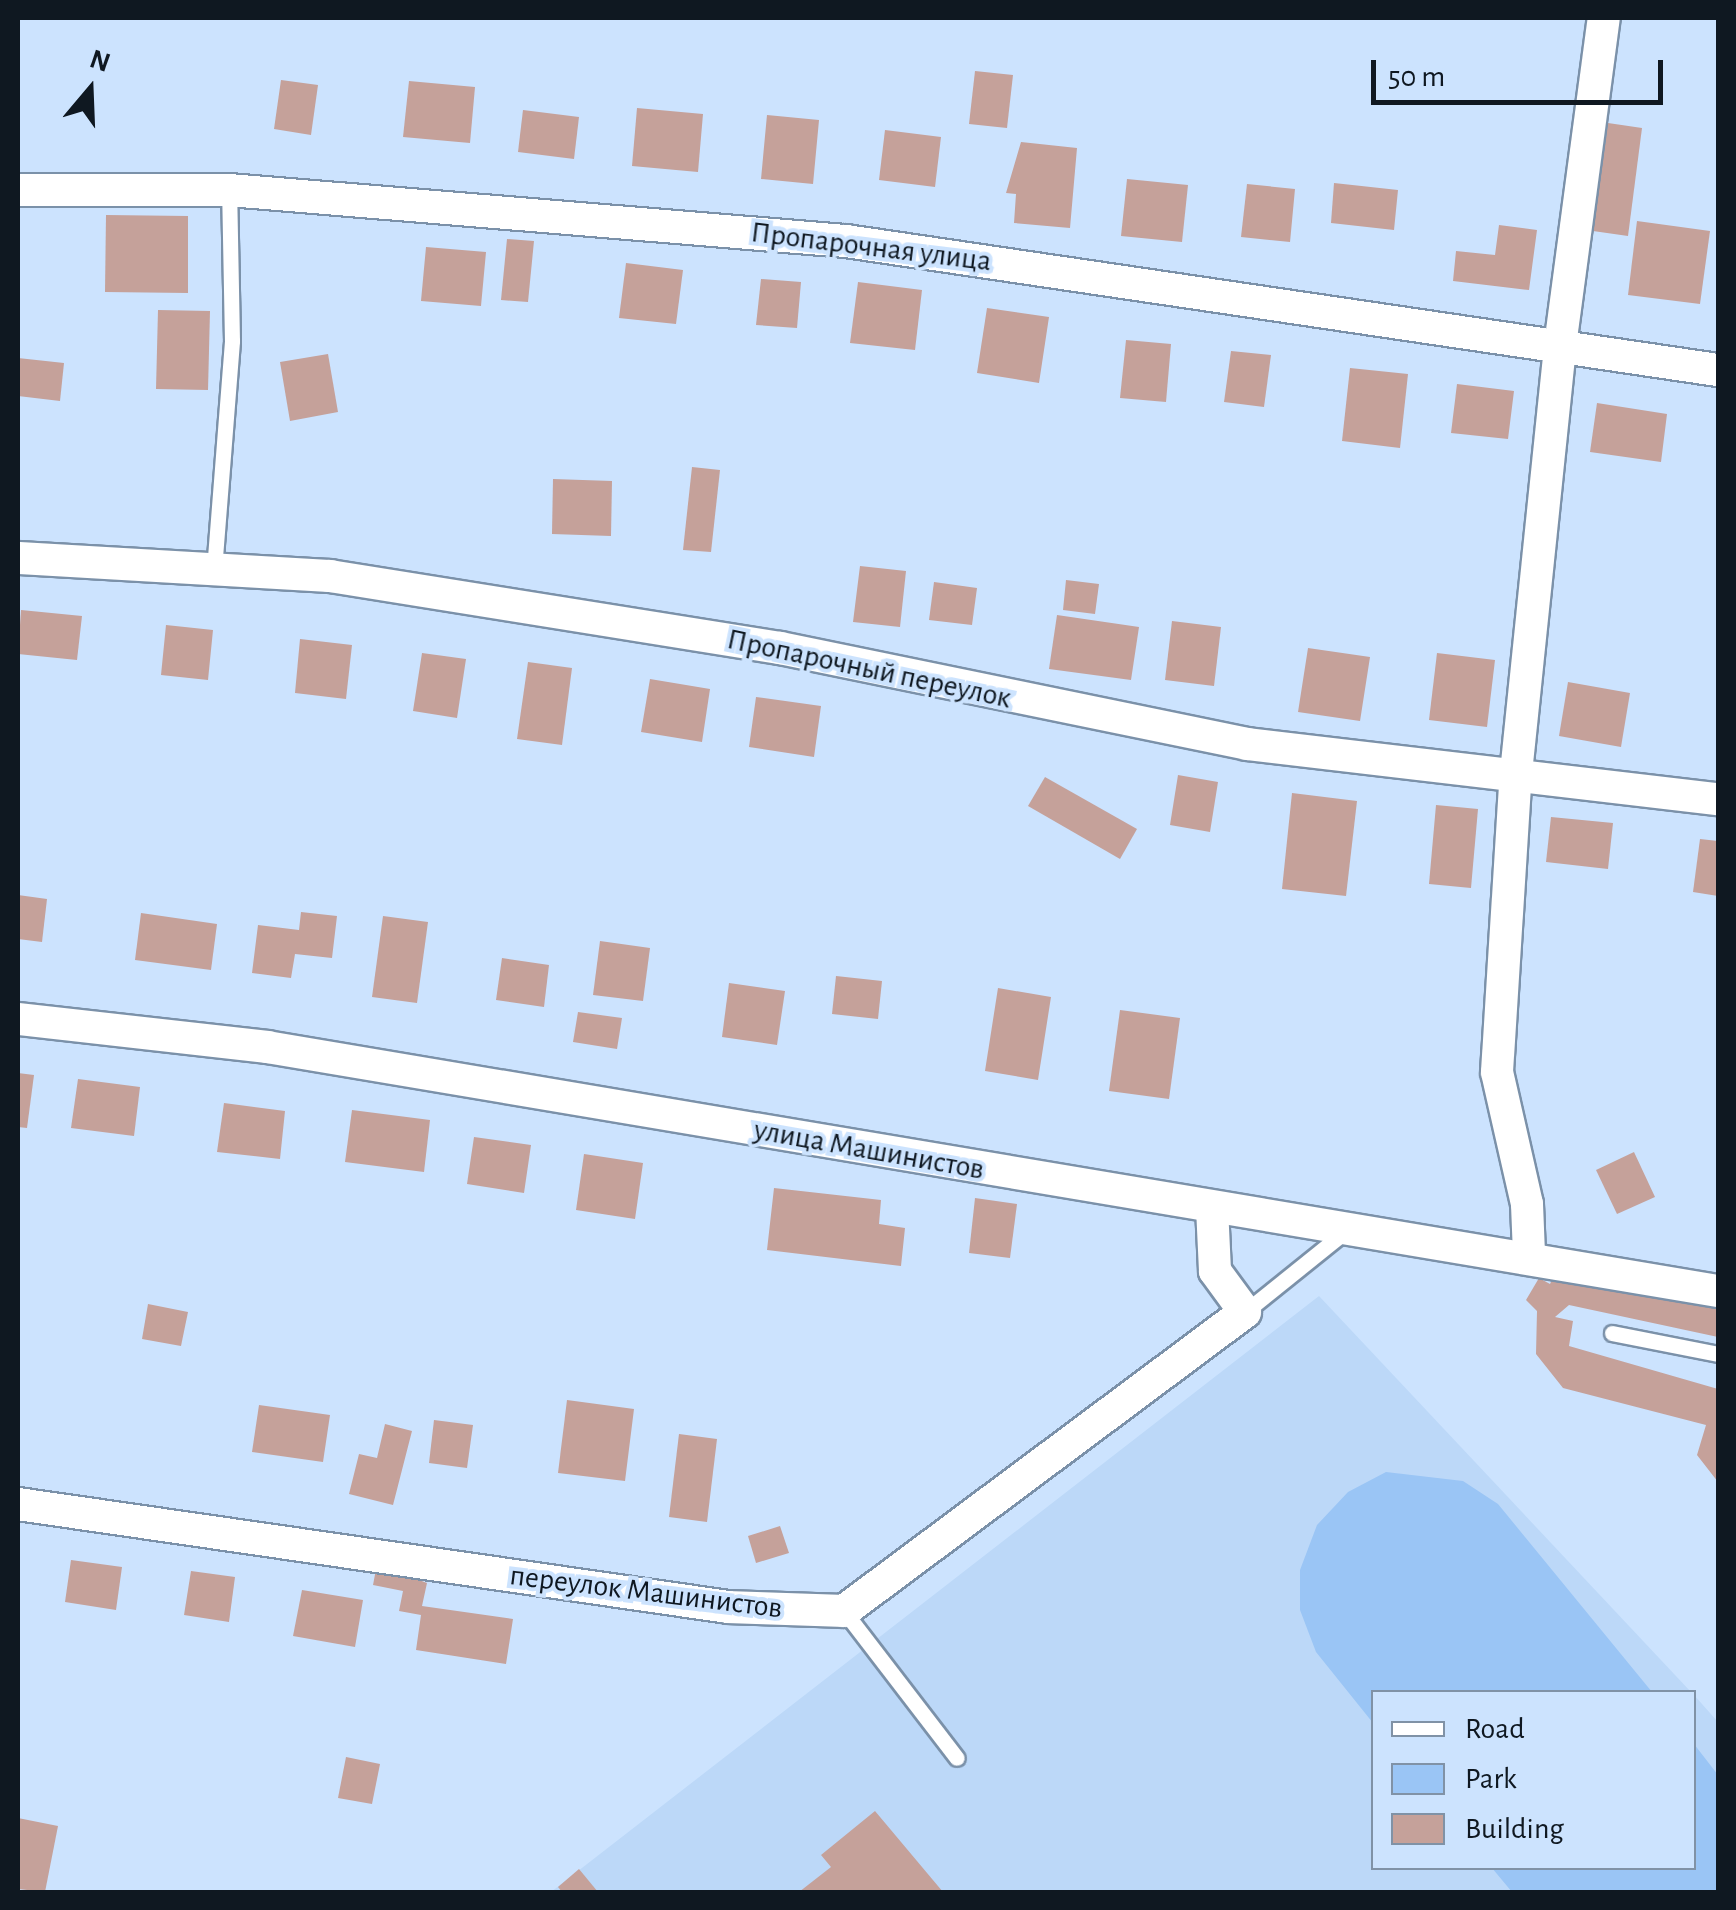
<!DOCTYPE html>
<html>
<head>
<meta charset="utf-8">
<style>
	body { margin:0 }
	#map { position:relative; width:1736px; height:1910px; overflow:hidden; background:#cce3fe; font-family:"Alegreya Sans",sans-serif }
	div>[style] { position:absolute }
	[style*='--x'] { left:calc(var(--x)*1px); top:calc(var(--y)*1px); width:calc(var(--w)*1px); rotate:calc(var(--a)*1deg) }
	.built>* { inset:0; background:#bcd8f8 }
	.green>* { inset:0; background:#9ac5f5 }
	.building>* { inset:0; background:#c5a19a }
	.roads { filter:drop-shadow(2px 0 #7b91a9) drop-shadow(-2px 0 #7b91a9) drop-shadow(0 2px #7b91a9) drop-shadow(0 -2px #7b91a9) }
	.service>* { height:15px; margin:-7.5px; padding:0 7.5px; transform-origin:7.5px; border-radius:7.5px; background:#fff }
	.minor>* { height:32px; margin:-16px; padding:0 16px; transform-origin:16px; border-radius:16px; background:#fff }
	span { translate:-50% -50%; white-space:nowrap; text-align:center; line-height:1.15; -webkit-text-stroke:8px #cce3fe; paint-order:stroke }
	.street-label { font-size:30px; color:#0f1821 }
	.frame { position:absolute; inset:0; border:20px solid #0f1821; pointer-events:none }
	.legend { position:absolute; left:1371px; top:1690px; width:325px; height:180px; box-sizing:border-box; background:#cce3fe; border:2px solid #8092a6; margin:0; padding:12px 18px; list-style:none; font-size:30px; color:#0f1821 }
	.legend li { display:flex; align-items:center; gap:20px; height:50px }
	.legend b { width:50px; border:2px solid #8092a6 }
	.north { position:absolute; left:40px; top:40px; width:100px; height:100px; -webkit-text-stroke:8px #cce3fe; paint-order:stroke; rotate:19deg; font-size:28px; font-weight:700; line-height:40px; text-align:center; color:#0f1821 }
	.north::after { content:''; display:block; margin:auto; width:35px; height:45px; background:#0f1821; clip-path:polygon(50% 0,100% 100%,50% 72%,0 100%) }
	.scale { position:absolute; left:1371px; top:60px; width:292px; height:45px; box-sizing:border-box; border:5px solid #0f1821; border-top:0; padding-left:12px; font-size:30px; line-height:35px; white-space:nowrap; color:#0f1821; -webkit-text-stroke:8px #cce3fe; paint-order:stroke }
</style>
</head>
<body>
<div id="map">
	<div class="built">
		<div style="clip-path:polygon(1319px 1296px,1691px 1692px,1374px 1692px,1374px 1868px,1694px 1868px,1694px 1695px,1718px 1722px,1718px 1892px,551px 1892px)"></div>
	</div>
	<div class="green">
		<div style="clip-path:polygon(1386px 1472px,1463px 1481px,1498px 1504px,1652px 1692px,1374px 1692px,1373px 1723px,1316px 1652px,1300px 1610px,1300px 1570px,1317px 1525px,1348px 1492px)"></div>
		<div style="clip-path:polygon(1694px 1744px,1718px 1775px,1718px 1892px,1512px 1892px,1492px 1868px,1694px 1868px)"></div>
	</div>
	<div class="building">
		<div style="clip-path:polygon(975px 71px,1013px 75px,1007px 128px,969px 124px)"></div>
		<div style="clip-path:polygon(281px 80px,318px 85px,311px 135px,274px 129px)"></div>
		<div style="clip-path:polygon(409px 81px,475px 87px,470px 143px,403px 137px)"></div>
		<div style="clip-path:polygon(637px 108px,703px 114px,698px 172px,632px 166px)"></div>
		<div style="clip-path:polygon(523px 110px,579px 117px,574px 159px,518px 152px)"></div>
		<div style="clip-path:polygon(767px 115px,819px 120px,813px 184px,761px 179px)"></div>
		<div style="clip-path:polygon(1608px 123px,1642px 128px,1628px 236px,1593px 231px)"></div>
		<div style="clip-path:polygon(885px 130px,941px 137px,935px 187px,879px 180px)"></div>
		<div style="clip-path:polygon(1021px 142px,1077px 148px,1070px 228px,1014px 223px,1016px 194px,1006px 193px)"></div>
		<div style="clip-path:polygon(1127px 179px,1188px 185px,1182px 242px,1121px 236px)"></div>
		<div style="clip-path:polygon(1334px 183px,1398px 190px,1394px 230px,1331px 223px)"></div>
		<div style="clip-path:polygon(1247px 184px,1295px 189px,1290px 242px,1241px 237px)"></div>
		<div style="clip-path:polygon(106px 215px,188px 216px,188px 293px,105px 292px)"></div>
		<div style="clip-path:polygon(1637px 221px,1710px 231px,1700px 304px,1628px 295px)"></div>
		<div style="clip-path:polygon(1499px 225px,1537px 230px,1529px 290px,1453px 281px,1456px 251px,1495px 255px)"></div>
		<div style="clip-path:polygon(507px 239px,534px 241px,528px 302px,501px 300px)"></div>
		<div style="clip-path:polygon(426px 247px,486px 252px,481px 306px,421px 301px)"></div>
		<div style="clip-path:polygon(626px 263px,683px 270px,676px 324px,619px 318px)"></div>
		<div style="clip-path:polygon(761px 279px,801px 282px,797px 328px,756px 325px)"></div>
		<div style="clip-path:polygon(858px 282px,922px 290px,915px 350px,850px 343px)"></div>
		<div style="clip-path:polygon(987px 308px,1049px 317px,1039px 383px,977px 373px)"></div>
		<div style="clip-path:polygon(158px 310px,210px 311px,208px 390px,156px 389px)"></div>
		<div style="clip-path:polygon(1126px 340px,1171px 344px,1166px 402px,1120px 398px)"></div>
		<div style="clip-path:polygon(1231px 351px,1271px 355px,1264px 407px,1224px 402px)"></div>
		<div style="clip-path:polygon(328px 354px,338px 412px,290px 421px,280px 362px)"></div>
		<div style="clip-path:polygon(18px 358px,64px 363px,60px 401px,18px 396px)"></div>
		<div style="clip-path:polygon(1350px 368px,1408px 374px,1400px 448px,1342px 441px)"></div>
		<div style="clip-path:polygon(1457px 384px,1514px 391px,1508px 439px,1451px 433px)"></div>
		<div style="clip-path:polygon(1597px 403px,1667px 414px,1661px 462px,1590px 452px)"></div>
		<div style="clip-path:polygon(692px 467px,720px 470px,711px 552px,683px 550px)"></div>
		<div style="clip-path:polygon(553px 479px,612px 481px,611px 536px,552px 534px)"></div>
		<div style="clip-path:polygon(860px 566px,906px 571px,900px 627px,853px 622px)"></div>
		<div style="clip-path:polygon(1066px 580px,1099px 584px,1095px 614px,1063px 610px)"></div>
		<div style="clip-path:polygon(934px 582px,977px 588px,972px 625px,929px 620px)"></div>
		<div style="clip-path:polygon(21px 610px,82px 616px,77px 660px,18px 654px)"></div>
		<div style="clip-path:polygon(1057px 615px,1139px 627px,1131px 680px,1049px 669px)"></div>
		<div style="clip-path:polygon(1172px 621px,1221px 627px,1214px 686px,1165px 680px)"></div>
		<div style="clip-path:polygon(166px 625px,213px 630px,208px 680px,161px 675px)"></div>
		<div style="clip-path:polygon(300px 639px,352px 645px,346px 699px,295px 693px)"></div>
		<div style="clip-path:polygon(1308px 648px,1370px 657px,1360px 721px,1298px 712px)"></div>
		<div style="clip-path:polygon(422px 653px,466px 659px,457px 718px,413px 711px)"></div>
		<div style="clip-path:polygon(1437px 653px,1495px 660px,1487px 727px,1429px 720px)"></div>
		<div style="clip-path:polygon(528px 662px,572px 668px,562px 745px,517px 739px)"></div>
		<div style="clip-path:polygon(650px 679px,710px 689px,702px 742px,641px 732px)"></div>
		<div style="clip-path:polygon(1568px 682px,1630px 693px,1621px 747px,1559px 736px)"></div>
		<div style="clip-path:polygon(756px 697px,821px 706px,814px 757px,749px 747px)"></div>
		<div style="clip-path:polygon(1178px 775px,1218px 782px,1210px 832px,1170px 825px)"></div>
		<div style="clip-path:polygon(1045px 777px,1137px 829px,1120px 859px,1028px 806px)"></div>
		<div style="clip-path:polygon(1292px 793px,1357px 801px,1346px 896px,1282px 889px)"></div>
		<div style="clip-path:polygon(1436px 805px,1478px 809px,1471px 888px,1429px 884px)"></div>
		<div style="clip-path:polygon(1551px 817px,1613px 823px,1608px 869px,1546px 862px)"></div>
		<div style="clip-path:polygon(1700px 839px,1718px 841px,1718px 896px,1693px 892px)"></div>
		<div style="clip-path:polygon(18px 895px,47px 899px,42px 942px,18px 939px)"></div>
		<div style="clip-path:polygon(301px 912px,337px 916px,332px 958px,295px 954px,291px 978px,252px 973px,258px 925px,299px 930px)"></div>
		<div style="clip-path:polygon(141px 913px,217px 924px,211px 970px,135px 960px)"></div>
		<div style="clip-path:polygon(383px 916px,428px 922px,417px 1003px,372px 997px)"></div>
		<div style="clip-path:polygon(600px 941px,650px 948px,643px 1001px,593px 995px)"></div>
		<div style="clip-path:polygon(502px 958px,549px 965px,544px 1007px,496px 1000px)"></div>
		<div style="clip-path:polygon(836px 976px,882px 981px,878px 1019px,832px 1014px)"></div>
		<div style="clip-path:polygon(729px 983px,785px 991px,777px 1045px,722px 1037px)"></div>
		<div style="clip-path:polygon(998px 988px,1051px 997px,1038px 1080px,985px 1071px)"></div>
		<div style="clip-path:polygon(1120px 1010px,1180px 1018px,1169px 1099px,1109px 1091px)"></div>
		<div style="clip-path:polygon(578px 1012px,622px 1018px,617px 1049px,573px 1042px)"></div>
		<div style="clip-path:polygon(18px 1073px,34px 1075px,27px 1128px,18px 1127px)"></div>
		<div style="clip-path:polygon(78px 1079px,140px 1087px,134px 1136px,71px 1128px)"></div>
		<div style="clip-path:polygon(224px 1103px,285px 1111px,280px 1159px,217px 1152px)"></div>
		<div style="clip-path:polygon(352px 1110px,430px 1120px,424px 1172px,345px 1162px)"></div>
		<div style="clip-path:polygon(474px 1137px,531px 1145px,524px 1193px,467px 1184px)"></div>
		<div style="clip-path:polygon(1634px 1152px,1655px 1197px,1617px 1214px,1596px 1170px)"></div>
		<div style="clip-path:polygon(584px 1154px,643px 1163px,635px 1219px,576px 1210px)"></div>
		<div style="clip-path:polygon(774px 1188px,881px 1200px,879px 1224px,905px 1228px,901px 1266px,767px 1250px)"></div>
		<div style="clip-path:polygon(975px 1198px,1017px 1204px,1010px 1258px,969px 1253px)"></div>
		<div style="clip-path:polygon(1559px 1265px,1718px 1298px,1718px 1337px,1569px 1305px,1555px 1317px,1573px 1321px,1569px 1346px,1718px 1389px,1718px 1482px,1697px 1455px,1706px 1425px,1563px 1388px,1536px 1354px,1537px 1311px,1526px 1300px,1539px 1278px,1550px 1284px)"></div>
		<div style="clip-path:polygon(148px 1304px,188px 1312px,181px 1346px,142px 1339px)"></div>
		<div style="clip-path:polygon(567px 1400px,634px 1409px,625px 1481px,558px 1473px)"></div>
		<div style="clip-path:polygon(259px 1405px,330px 1415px,323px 1462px,252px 1452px)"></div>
		<div style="clip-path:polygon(434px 1420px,473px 1425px,467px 1468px,429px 1463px)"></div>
		<div style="clip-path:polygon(385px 1424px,412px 1431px,393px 1505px,349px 1494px,359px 1454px,377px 1458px)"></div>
		<div style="clip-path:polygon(679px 1434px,717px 1439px,707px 1522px,669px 1517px)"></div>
		<div style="clip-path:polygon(780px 1526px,789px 1553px,756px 1563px,748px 1536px)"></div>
		<div style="clip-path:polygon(71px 1560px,122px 1567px,116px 1610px,65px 1602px)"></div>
		<div style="clip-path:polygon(377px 1564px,427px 1583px,422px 1606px,513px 1619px,506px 1664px,416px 1650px,421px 1615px,399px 1611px,403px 1591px,373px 1585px)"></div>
		<div style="clip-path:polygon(191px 1571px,235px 1577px,229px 1622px,184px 1615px)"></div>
		<div style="clip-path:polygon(302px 1590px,363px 1600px,355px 1647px,293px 1636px)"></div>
		<div style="clip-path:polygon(346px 1757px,380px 1764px,372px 1804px,338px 1798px)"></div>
		<div style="clip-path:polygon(875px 1811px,943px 1892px,799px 1892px,831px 1867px,821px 1855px)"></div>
		<div style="clip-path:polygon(18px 1818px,58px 1826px,45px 1892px,18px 1889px)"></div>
		<div style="clip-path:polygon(579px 1869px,598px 1892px,562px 1892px,558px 1887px)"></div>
	</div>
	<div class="roads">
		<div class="service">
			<div style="--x:214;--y:570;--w:230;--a:-85.5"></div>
			<div style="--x:232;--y:341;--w:151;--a:-91.1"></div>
			<div style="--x:1245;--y:1312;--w:131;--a:-38.8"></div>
			<div style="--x:1612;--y:1333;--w:108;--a:11.2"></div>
			<div style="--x:844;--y:1611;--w:185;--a:52.5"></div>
		</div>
		<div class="minor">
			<div style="--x:18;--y:190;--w:211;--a:0"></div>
			<div style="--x:229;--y:190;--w:619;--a:4.73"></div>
			<div style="--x:846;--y:241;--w:881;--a:8.42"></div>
			<div style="--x:18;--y:558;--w:313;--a:3.3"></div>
			<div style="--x:330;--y:576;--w:456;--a:9.1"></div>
			<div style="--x:780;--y:648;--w:477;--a:11.6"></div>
			<div style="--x:1247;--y:744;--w:474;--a:6.7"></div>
			<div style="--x:18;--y:1019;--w:251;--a:6.4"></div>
			<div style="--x:267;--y:1047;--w:1471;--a:9.55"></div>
			<div style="--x:1529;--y:1254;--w:50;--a:-92.3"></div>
			<div style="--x:1527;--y:1204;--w:135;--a:-102.8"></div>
			<div style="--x:1497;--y:1072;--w:300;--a:-86.4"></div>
			<div style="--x:1516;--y:773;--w:429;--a:-84.1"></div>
			<div style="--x:1560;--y:346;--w:331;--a:-82.4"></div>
			<div style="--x:18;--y:1504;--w:717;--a:8.25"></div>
			<div style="--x:728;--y:1607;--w:116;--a:2"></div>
			<div style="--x:844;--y:1611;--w:500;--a:-36.71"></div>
			<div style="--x:1245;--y:1312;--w:51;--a:-126.2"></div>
			<div style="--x:1215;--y:1271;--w:63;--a:-92.7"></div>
		</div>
	</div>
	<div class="street-label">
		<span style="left:871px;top:247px;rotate:7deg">Пропарочная улица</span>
		<span style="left:869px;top:669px;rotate:12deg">Пропарочный переулок</span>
		<span style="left:869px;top:1150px;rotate:10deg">улица Машинистов</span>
		<span style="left:646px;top:1592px;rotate:7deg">переулок Машинистов</span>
	</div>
	<div class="frame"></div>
	<ul class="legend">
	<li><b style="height:12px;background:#fff"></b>Road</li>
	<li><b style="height:28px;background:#9ac5f5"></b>Park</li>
	<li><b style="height:28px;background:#c5a19a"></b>Building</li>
	</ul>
	<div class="north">N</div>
	<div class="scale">50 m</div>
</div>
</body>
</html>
